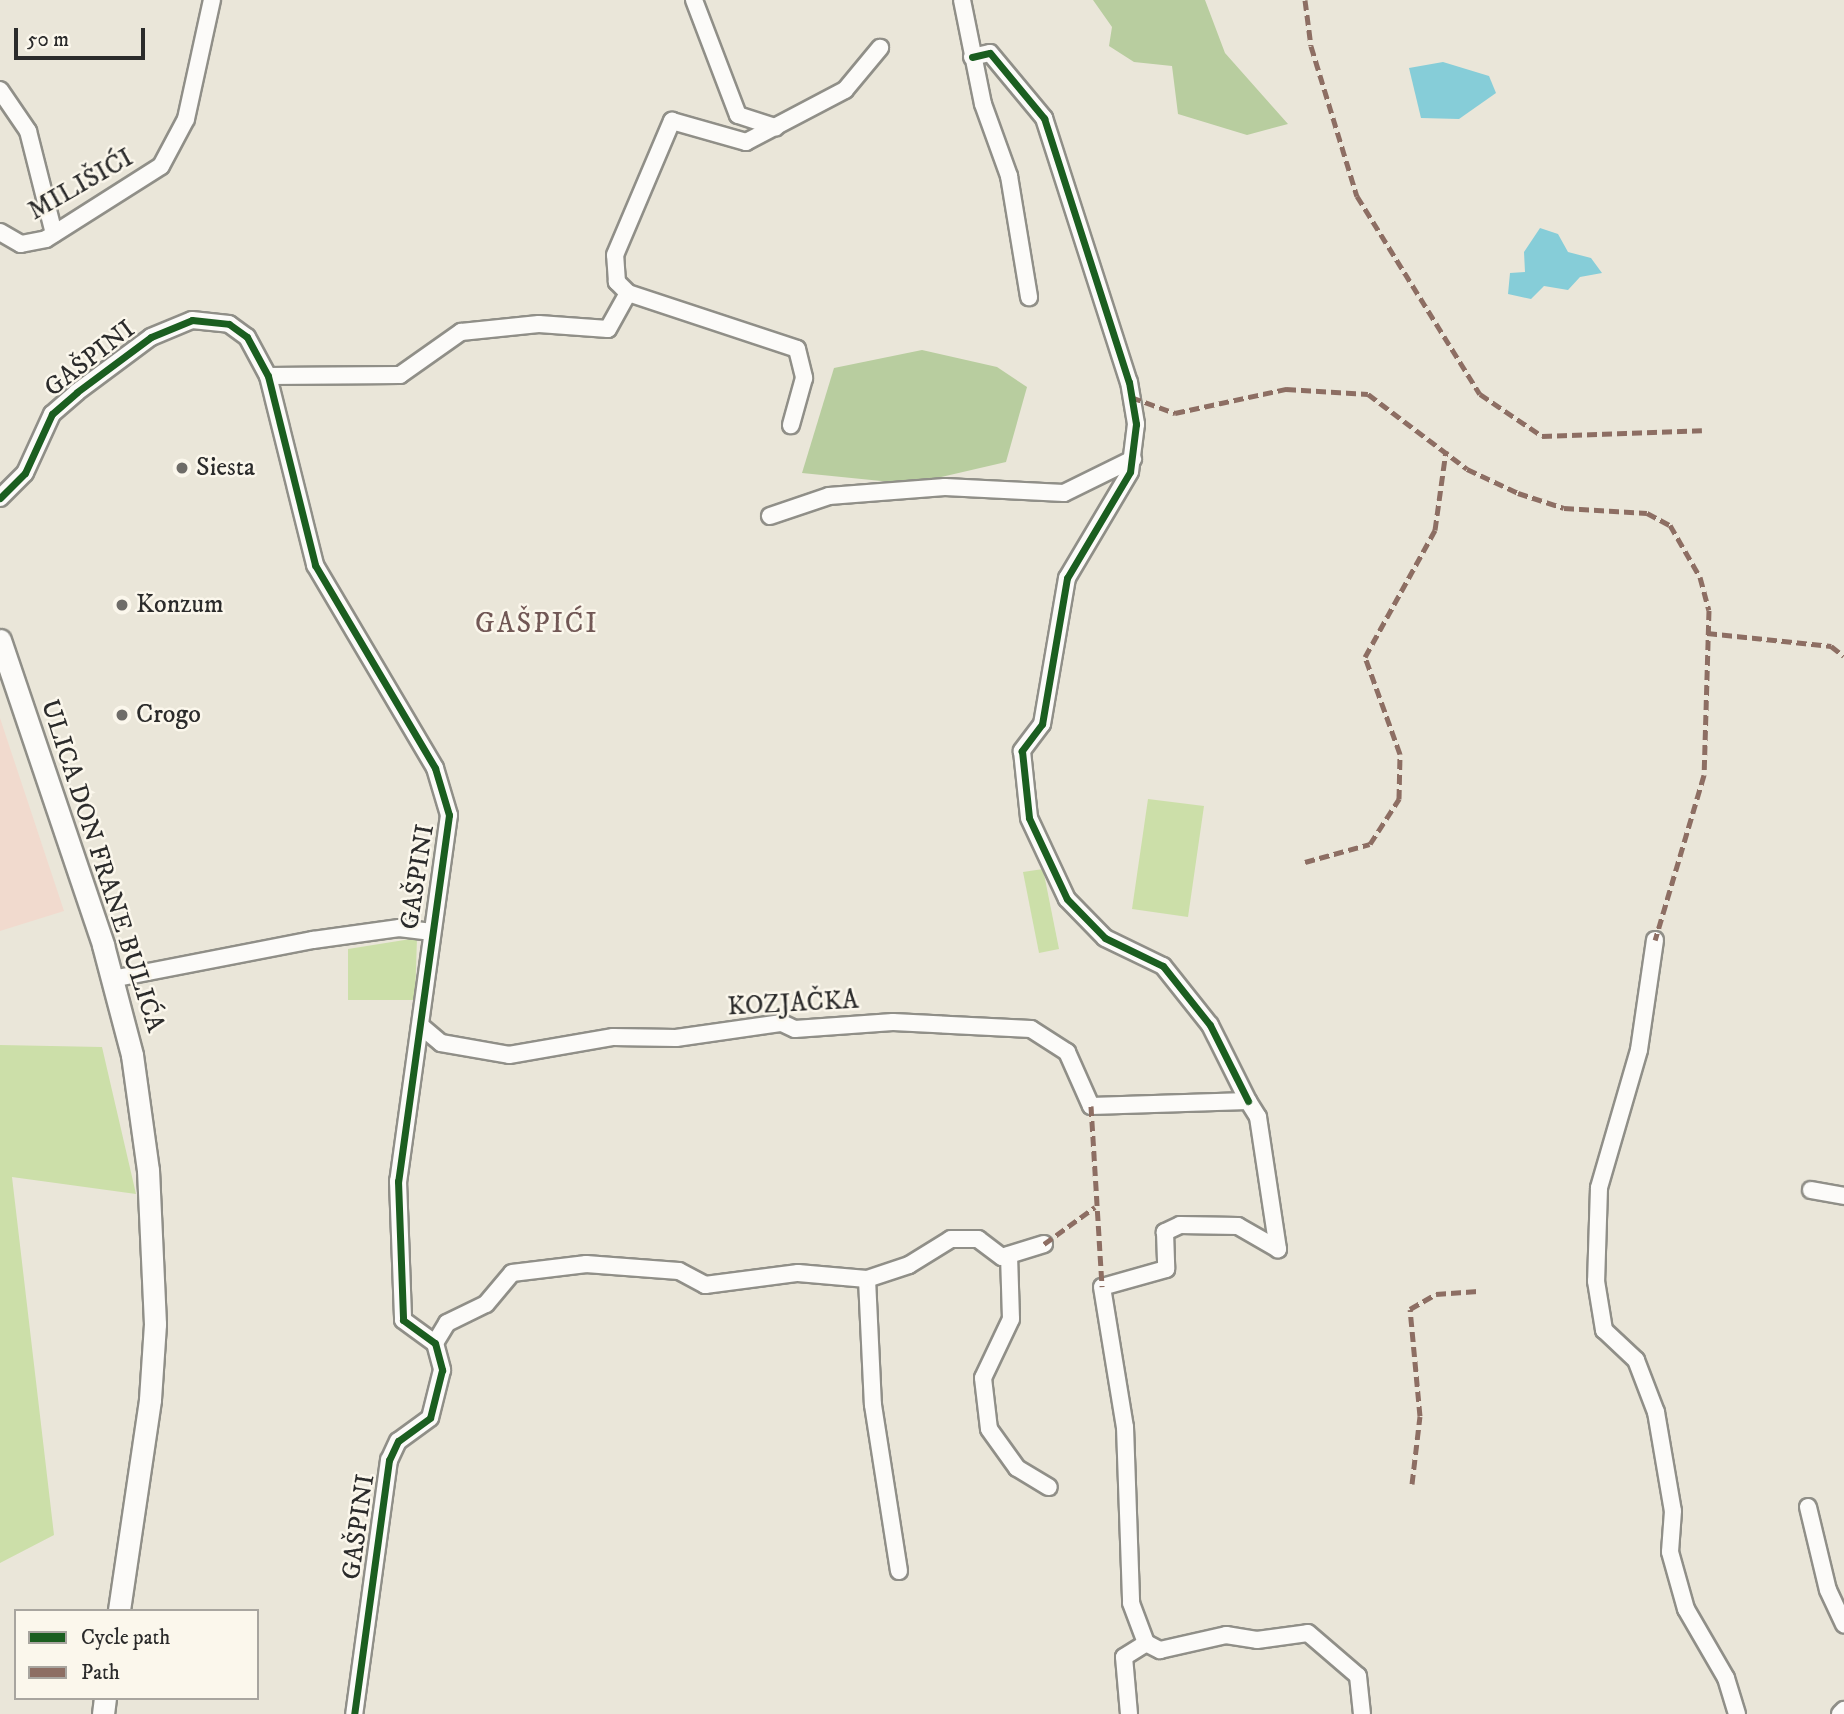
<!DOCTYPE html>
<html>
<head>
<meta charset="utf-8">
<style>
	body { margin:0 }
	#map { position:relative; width:1844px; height:1714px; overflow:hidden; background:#eae6d9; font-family:"IM FELL DW Pica",serif }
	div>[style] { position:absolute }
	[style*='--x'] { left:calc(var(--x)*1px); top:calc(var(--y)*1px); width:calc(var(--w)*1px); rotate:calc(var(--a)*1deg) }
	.built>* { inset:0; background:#f1dace }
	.green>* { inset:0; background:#ccdfa9 }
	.forest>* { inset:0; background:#b8cd9f }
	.water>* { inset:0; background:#86cdd8 }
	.roads { filter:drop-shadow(2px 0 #908f88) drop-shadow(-2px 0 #908f88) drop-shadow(0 2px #908f88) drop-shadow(0 -2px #908f88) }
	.minor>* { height:16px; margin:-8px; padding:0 8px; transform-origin:8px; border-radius:8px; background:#fcfbf9 }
	.tertiary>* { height:21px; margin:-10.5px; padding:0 10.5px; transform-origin:10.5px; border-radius:10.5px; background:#fcfbf9 }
	.quiet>* { height:5px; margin-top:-2.5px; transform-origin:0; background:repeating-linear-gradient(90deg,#8d6e63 0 10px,transparent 0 15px) }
	.cycleway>* { height:7px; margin:-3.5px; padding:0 3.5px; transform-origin:3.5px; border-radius:3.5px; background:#1b5e20 }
	.dots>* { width:19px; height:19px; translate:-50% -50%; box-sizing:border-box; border:4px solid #fbf7ec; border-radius:50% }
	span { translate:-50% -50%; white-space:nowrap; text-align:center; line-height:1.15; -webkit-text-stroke:5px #fbf7ec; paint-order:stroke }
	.street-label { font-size:26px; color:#2b2b2b }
	.poi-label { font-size:26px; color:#2b2b2b }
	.left { translate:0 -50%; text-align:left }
	.neighbourhood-label { font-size:28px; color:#715755; letter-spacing:2px }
	.legend { position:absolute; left:14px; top:1609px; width:245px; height:91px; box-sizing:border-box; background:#fbf7ec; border:2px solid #a8a59f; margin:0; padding:9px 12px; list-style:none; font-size:21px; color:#2b2b2b }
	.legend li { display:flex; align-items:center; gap:14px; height:35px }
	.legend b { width:35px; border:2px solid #a8a59f }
	.scale { position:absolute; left:14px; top:28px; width:131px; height:32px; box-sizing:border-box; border:4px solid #2b2b2b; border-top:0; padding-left:9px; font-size:21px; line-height:24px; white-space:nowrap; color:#2b2b2b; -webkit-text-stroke:5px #fbf7ec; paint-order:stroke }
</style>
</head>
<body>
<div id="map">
	<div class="built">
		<div style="clip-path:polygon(0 718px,64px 911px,0 931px)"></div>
	</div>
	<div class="green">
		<div style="clip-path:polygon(1148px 799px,1204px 806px,1188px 917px,1132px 909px)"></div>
		<div style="clip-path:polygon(1043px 869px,1059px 949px,1039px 953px,1023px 872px)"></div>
		<div style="clip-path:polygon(417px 938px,415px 1000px,348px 1000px,348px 949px)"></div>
		<div style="clip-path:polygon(0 1045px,102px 1047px,136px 1194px,12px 1177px,54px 1535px,0 1563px)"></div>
	</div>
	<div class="forest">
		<div style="clip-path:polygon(1093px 0,1205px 0,1225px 53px,1288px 124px,1247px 135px,1178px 114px,1172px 66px,1134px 62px,1109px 46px,1112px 27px)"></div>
		<div style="clip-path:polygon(922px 350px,997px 367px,1027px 387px,1006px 462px,911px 484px,802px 473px,834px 368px)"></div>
	</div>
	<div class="water">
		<div style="clip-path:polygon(1443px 62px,1489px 76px,1496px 93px,1459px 119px,1421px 118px,1409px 68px)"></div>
		<div style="clip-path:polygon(1540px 228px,1558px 234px,1568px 252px,1591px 258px,1602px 273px,1580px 277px,1568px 290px,1544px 286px,1531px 299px,1508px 294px,1510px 273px,1525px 272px,1524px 252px)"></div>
	</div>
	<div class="roads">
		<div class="minor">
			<div style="--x:694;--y:0;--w:123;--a:69.1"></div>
			<div style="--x:738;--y:115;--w:40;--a:18"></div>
			<div style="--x:962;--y:0;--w:106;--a:78.6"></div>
			<div style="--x:983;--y:104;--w:77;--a:70.1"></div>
			<div style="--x:1009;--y:176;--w:123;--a:80.6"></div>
			<div style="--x:972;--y:57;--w:18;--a:-13"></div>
			<div style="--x:990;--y:53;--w:85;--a:50.3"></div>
			<div style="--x:1044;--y:118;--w:277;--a:72.2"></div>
			<div style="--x:1129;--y:382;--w:43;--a:80.5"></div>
			<div style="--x:1136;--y:424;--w:48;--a:97.1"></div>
			<div style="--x:1130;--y:472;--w:123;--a:120.7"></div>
			<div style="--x:1067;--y:578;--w:148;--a:99.7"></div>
			<div style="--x:1042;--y:724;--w:34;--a:127"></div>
			<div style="--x:1022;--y:751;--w:67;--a:84"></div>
			<div style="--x:1029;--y:818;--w:89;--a:64.9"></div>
			<div style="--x:1067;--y:899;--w:54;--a:45.7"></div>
			<div style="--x:1105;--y:938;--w:64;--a:25.8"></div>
			<div style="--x:1163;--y:966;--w:75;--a:51.5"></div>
			<div style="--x:1210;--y:1025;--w:85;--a:63.4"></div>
			<div style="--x:0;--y:90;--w:50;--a:55.7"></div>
			<div style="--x:28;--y:131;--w:106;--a:75.8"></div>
			<div style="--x:0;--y:232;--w:24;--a:30"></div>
			<div style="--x:21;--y:244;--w:25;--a:-11"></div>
			<div style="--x:46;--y:239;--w:136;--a:-32.4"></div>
			<div style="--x:161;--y:166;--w:53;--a:-62"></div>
			<div style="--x:186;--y:119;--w:122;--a:-77.7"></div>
			<div style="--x:628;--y:293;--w:16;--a:-135"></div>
			<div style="--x:617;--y:282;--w:27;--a:-94"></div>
			<div style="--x:615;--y:255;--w:146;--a:-67"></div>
			<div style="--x:672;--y:121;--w:77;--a:15.8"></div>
			<div style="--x:746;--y:142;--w:112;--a:-27.7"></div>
			<div style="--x:845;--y:90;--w:55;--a:-50.2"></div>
			<div style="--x:268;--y:376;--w:132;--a:-0.4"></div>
			<div style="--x:400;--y:375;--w:75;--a:-35.2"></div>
			<div style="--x:461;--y:332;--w:78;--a:-5.9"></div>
			<div style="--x:539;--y:324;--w:69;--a:4.1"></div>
			<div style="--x:608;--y:329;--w:41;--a:-60.9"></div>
			<div style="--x:628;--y:293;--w:178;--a:18.3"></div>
			<div style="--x:797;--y:349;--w:30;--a:76"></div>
			<div style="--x:804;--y:378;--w:49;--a:105.5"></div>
			<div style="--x:0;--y:498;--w:35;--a:-45"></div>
			<div style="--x:25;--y:473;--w:65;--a:-65.4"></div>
			<div style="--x:52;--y:414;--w:33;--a:-41"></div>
			<div style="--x:77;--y:392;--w:92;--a:-36.6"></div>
			<div style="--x:151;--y:337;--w:44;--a:-22.5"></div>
			<div style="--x:192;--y:320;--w:37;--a:6"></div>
			<div style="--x:229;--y:324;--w:22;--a:36"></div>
			<div style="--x:247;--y:337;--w:44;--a:61.7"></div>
			<div style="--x:268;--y:376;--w:195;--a:76"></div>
			<div style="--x:315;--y:565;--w:236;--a:59.4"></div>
			<div style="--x:435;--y:768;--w:49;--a:73.4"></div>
			<div style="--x:449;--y:815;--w:370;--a:97.9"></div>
			<div style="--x:398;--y:1181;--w:139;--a:87.9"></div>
			<div style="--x:403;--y:1320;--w:39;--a:36"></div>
			<div style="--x:435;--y:1343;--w:28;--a:75"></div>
			<div style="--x:442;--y:1370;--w:49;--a:104"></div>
			<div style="--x:430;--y:1418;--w:39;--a:144"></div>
			<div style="--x:398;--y:1441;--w:21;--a:115"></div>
			<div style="--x:389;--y:1460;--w:256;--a:97.8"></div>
			<div style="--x:770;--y:516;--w:62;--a:-18.7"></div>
			<div style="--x:829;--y:496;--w:116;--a:-4.4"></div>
			<div style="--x:945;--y:487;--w:119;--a:2.9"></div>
			<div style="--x:1064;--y:493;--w:77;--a:-26.2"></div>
			<div style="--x:1655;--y:940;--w:111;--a:98.3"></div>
			<div style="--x:1639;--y:1050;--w:144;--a:106.2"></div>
			<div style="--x:1599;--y:1188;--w:93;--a:91.8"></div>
			<div style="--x:1596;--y:1281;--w:50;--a:80.7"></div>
			<div style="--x:1604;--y:1330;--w:44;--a:43.2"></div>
			<div style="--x:1636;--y:1360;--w:56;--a:69"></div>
			<div style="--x:1656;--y:1412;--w:100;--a:80.3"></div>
			<div style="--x:1673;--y:1511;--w:41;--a:94.2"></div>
			<div style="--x:1670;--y:1552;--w:59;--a:74.3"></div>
			<div style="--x:1686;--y:1609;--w:80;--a:59.9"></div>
			<div style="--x:1726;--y:1678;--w:38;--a:73"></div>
			<div style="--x:112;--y:979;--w:205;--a:-11"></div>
			<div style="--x:313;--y:940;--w:87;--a:-7.9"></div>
			<div style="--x:399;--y:928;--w:31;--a:7"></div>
			<div style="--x:422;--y:1027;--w:25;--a:40"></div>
			<div style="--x:441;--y:1043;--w:69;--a:10"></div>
			<div style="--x:509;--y:1055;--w:106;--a:-9.8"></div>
			<div style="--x:613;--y:1037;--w:63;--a:0.9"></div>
			<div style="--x:676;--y:1038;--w:107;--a:-8.1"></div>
			<div style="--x:782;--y:1023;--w:14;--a:25"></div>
			<div style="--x:795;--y:1029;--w:98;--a:-4.1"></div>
			<div style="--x:893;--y:1022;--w:138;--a:2.9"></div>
			<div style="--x:1031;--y:1029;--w:43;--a:32.6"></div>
			<div style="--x:1067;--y:1052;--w:59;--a:66"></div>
			<div style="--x:1091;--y:1106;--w:157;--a:-1.8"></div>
			<div style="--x:1248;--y:1101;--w:19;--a:58"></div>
			<div style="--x:1258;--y:1117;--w:134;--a:81.4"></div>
			<div style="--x:1811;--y:1190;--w:34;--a:10"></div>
			<div style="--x:1278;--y:1249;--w:46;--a:-150.1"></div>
			<div style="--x:1238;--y:1226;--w:58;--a:-179"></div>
			<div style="--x:1180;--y:1225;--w:17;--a:155"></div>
			<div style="--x:1165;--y:1232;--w:37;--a:88"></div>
			<div style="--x:1166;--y:1269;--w:66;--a:164.3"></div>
			<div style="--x:1102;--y:1287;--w:142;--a:80.7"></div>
			<div style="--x:1125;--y:1427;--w:176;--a:88"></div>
			<div style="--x:1131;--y:1603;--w:43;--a:69.4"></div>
			<div style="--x:1146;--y:1643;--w:16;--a:27"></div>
			<div style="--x:1160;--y:1650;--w:68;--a:-12.8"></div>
			<div style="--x:1226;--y:1635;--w:31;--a:9"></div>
			<div style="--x:1257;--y:1640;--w:51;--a:-7.8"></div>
			<div style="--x:1308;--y:1633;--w:66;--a:40.7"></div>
			<div style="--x:1358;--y:1676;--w:38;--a:84"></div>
			<div style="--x:1009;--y:1255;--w:64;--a:88.2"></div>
			<div style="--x:1011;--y:1319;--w:65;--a:115.4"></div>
			<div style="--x:983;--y:1378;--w:51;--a:83.3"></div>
			<div style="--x:989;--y:1429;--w:48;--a:54.3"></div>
			<div style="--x:1017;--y:1468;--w:37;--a:31"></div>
			<div style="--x:867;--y:1279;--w:126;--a:87.3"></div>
			<div style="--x:873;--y:1405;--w:168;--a:81.1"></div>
			<div style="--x:435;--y:1343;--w:23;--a:-59"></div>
			<div style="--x:447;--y:1323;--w:43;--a:-26"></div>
			<div style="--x:486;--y:1304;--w:40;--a:-50"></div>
			<div style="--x:512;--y:1273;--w:75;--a:-6.9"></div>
			<div style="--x:586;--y:1264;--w:93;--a:4.3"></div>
			<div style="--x:679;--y:1271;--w:30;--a:28"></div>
			<div style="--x:705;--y:1285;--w:94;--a:-7.4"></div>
			<div style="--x:798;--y:1273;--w:69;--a:5"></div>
			<div style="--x:867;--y:1279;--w:44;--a:-18.4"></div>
			<div style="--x:909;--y:1265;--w:49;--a:-31.8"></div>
			<div style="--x:951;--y:1239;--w:27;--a:0"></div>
			<div style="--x:978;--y:1239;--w:30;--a:37"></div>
			<div style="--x:1002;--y:1257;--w:44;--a:-17.2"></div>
			<div style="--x:1808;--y:1507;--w:85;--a:76.5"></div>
			<div style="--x:1828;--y:1590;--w:38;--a:65"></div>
			<div style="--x:1129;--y:1714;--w:57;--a:-95"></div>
			<div style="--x:1124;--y:1657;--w:26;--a:-32"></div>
			<div style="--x:1840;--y:1714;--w:6;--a:-45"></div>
		</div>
		<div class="tertiary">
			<div style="--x:0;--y:640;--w:322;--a:71.3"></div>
			<div style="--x:103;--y:945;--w:114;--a:75.2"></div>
			<div style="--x:132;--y:1055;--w:116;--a:82.1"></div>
			<div style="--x:148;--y:1170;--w:154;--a:87.4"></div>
			<div style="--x:155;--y:1324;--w:76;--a:93.8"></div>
			<div style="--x:150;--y:1400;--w:213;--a:98.4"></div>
			<div style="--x:103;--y:1714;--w:16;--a:-83"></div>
		</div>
	</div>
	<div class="quiet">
		<div style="--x:1305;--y:0;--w:46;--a:82.6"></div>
		<div style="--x:1311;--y:46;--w:157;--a:73"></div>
		<div style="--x:1357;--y:196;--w:233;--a:58.2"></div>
		<div style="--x:1480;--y:394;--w:75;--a:34.1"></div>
		<div style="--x:1542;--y:436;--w:160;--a:-2.1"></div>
		<div style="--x:1131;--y:397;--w:47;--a:20"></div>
		<div style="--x:1175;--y:413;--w:114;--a:-12.2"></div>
		<div style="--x:1286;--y:389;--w:82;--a:3.5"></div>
		<div style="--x:1368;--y:394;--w:124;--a:37.1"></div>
		<div style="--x:1467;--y:469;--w:56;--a:25.2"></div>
		<div style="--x:1518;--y:493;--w:48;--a:18.1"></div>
		<div style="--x:1564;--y:508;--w:83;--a:3.4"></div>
		<div style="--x:1647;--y:513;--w:26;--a:28"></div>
		<div style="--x:1670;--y:525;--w:60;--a:60"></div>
		<div style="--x:1700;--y:577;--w:34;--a:75"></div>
		<div style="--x:1709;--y:610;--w:165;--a:91.7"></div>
		<div style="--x:1704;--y:775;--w:172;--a:106.5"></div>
		<div style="--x:1707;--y:633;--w:125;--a:6"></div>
		<div style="--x:1831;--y:646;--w:16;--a:38"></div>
		<div style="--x:1305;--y:862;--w:67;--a:-15.5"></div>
		<div style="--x:1370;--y:844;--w:54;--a:-57.2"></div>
		<div style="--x:1399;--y:799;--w:45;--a:-88.7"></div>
		<div style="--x:1400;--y:754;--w:103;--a:-109.8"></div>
		<div style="--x:1365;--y:657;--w:145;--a:-61.1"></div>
		<div style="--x:1435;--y:530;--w:80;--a:-82.1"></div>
		<div style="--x:1091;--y:1106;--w:181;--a:86.5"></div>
		<div style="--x:1044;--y:1244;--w:63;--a:-36"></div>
		<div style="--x:1412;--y:1484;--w:68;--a:-83.3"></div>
		<div style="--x:1420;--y:1416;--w:107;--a:-95.3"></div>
		<div style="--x:1410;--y:1309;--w:30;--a:-30"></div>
		<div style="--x:1436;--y:1294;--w:42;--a:-4.1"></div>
	</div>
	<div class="cycleway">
		<div style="--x:972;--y:57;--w:18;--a:-13"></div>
		<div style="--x:990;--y:53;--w:85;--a:50.3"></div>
		<div style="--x:1044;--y:118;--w:277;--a:72.2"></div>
		<div style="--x:1129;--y:382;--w:43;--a:80.5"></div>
		<div style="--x:1136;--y:424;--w:48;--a:97.1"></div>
		<div style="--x:1130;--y:472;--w:123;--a:120.7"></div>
		<div style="--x:1067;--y:578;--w:148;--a:99.7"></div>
		<div style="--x:1042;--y:724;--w:34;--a:127"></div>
		<div style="--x:1022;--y:751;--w:67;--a:84"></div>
		<div style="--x:1029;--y:818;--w:89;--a:64.9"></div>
		<div style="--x:1067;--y:899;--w:54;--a:45.7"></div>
		<div style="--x:1105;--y:938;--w:64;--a:25.8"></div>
		<div style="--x:1163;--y:966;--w:75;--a:51.5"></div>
		<div style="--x:1210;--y:1025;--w:85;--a:63.4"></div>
		<div style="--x:0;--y:498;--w:35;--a:-45"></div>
		<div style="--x:25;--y:473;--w:65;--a:-65.4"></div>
		<div style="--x:52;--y:414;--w:33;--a:-41"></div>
		<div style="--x:77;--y:392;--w:92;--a:-36.6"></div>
		<div style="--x:151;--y:337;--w:44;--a:-22.5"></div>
		<div style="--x:192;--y:320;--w:37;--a:6"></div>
		<div style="--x:229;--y:324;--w:22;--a:36"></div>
		<div style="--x:247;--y:337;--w:44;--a:61.7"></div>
		<div style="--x:268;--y:376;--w:195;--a:76"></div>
		<div style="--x:315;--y:565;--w:236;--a:59.4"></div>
		<div style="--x:435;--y:768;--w:49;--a:73.4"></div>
		<div style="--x:449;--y:815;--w:370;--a:97.9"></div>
		<div style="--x:398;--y:1181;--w:139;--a:87.9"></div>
		<div style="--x:403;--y:1320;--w:39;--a:36"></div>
		<div style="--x:435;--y:1343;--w:28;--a:75"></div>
		<div style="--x:442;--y:1370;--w:49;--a:104"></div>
		<div style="--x:430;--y:1418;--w:39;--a:144"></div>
		<div style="--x:398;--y:1441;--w:21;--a:115"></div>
		<div style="--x:389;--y:1460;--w:256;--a:97.8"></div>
	</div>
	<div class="dots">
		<div style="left:182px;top:468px;background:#6e6c68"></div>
		<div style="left:122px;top:605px;background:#6e6c68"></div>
		<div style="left:122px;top:715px;background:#6e6c68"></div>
	</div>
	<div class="street-label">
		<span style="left:81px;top:185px;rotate:-30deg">MILIŠIĆI</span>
		<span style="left:90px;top:359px;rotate:-38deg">GAŠPINI</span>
		<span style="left:102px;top:866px;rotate:72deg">ULICA DON FRANE BULIĆA</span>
		<span style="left:418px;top:877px;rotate:-81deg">GAŠPINI</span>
		<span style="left:793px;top:1004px;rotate:-3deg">KOZJAČKA</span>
		<span style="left:359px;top:1527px;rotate:-82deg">GAŠPINI</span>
	</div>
	<div class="poi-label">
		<span class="left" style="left:196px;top:468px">Siesta</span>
		<span class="left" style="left:136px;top:605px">Konzum</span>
		<span class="left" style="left:136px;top:715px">Crogo</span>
	</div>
	<div class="neighbourhood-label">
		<span style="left:537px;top:624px">GAŠPIĆI</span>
	</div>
	<ul class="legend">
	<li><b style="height:9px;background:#1b5e20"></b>Cycle path</li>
	<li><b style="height:9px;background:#8d6e63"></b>Path</li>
	</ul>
	<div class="scale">50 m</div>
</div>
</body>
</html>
